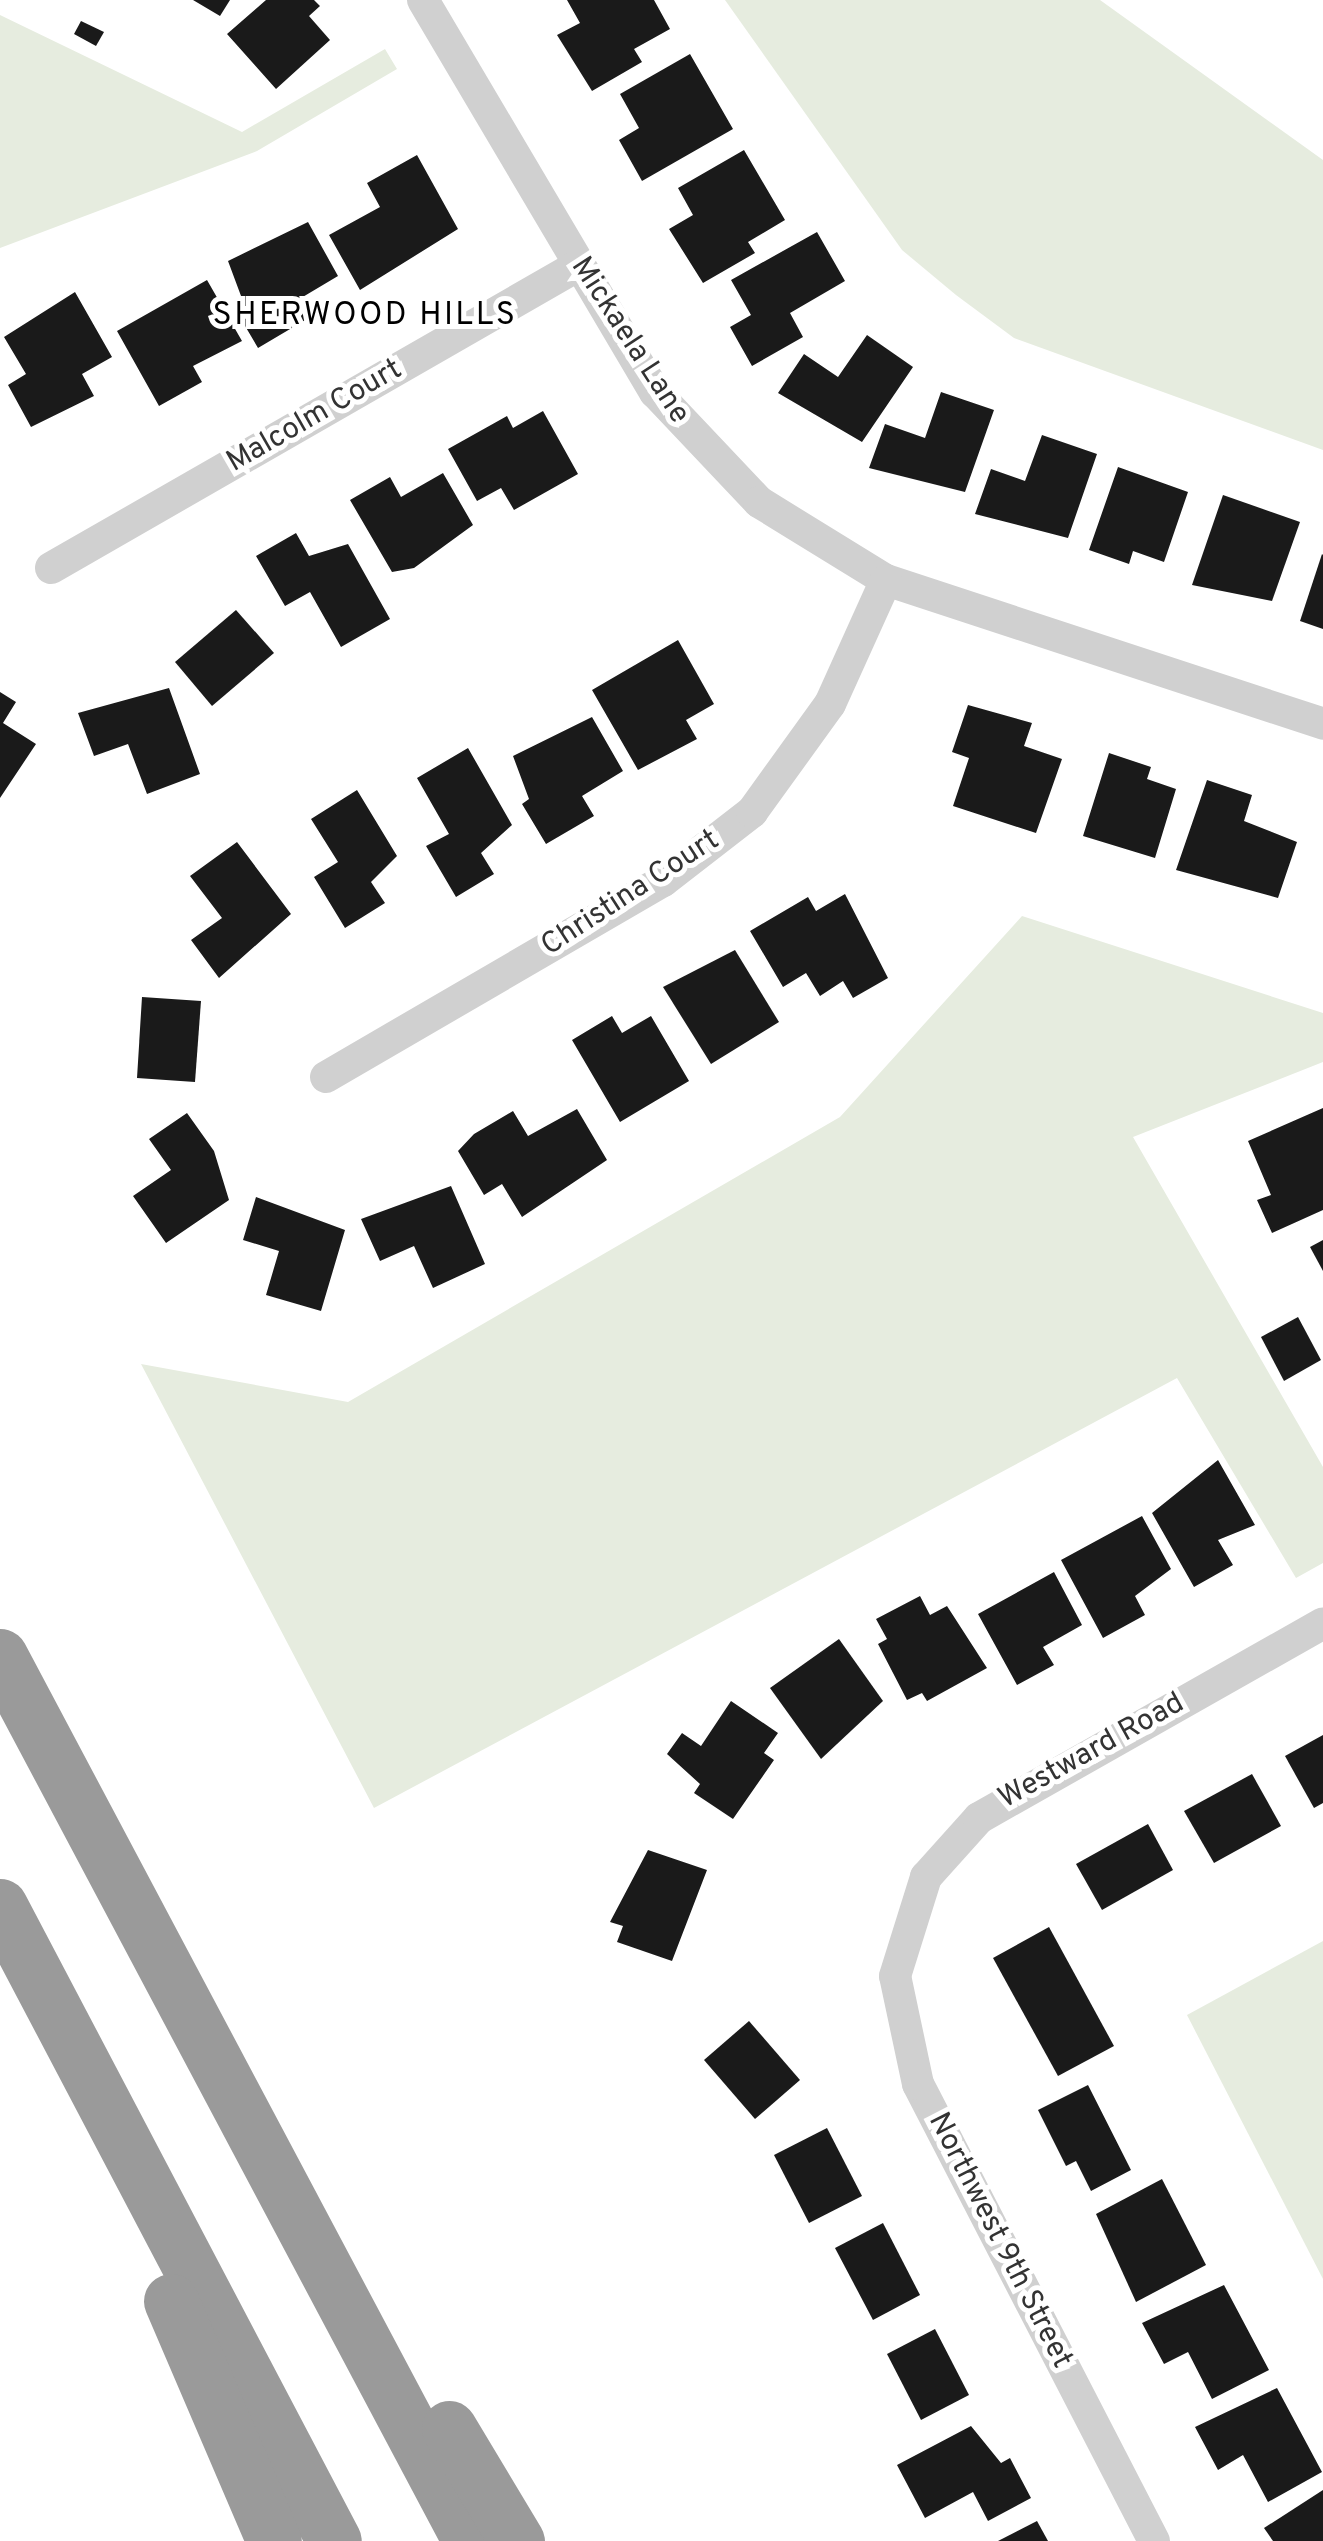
<!DOCTYPE html>
<html>
<head>
<meta charset="utf-8">
<style>
	body { margin:0 }
	#map { position:relative; width:1323px; height:2541px; overflow:hidden; background:#fff; font-family:Overpass,sans-serif }
	div>[style] { position:absolute }
	[style*='--x'] { left:calc(var(--x)*1px); top:calc(var(--y)*1px); width:calc(var(--w)*1px); rotate:calc(var(--a)*1deg) }
	.green>* { inset:0; background:#e6ecdf }
	.building>* { inset:0; background:#1a1a1a }
	.street>* { height:32px; margin:-16px; padding:0 16px; transform-origin:16px; border-radius:16px; background:#d0d0d0 }
	.highway>* { height:55px; margin:-27.5px; padding:0 27.5px; transform-origin:27.5px; border-radius:27.5px; background:#9a9a9a }
	span { translate:-50% -50%; white-space:nowrap; text-align:center; line-height:1.15; -webkit-text-stroke:10px #fff; paint-order:stroke }
	.street-label { font-size:30px; color:#333 }
	.neighbourhood-label { font-size:32px; color:#000; letter-spacing:2.5px }
</style>
</head>
<body>
<div id="map">
	<div class="green">
		<div style="clip-path:polygon(725px 0,1100px 0,1323px 160px,1323px 450px,1014px 338px,956px 295px,902px 250px)"></div>
		<div style="clip-path:polygon(0 15px,242px 132px,385px 49px,397px 69px,257px 151px,0 248px)"></div>
		<div style="clip-path:polygon(1022px 916px,1323px 1013px,1323px 1062px,1133px 1137px,1323px 1467px,1323px 1563px,1296px 1578px,1177px 1378px,374px 1808px,141px 1364px,348px 1402px,840px 1117px)"></div>
		<div style="clip-path:polygon(1323px 1941px,1323px 2279px,1187px 2015px)"></div>
	</div>
	<div class="building">
		<div style="clip-path:polygon(193px 0,230px 0,220px 16px)"></div>
		<div style="clip-path:polygon(266px 0,314px 0,320px 6px,309px 16px,330px 40px,276px 89px,227px 34px)"></div>
		<div style="clip-path:polygon(567px 0,654px 0,670px 29px,634px 49px,642px 62px,592px 91px,557px 35px,580px 23px)"></div>
		<div style="clip-path:polygon(81px 21px,104px 32px,96px 46px,74px 34px)"></div>
		<div style="clip-path:polygon(690px 54px,733px 129px,642px 181px,619px 140px,639px 128px,620px 94px)"></div>
		<div style="clip-path:polygon(744px 150px,785px 220px,748px 242px,755px 253px,703px 283px,669px 229px,693px 215px,678px 188px)"></div>
		<div style="clip-path:polygon(417px 155px,458px 229px,360px 290px,329px 235px,380px 207px,367px 183px)"></div>
		<div style="clip-path:polygon(308px 222px,338px 276px,296px 301px,307px 319px,258px 348px,235px 309px,244px 304px,228px 261px)"></div>
		<div style="clip-path:polygon(817px 232px,845px 281px,790px 313px,803px 337px,752px 366px,730px 327px,751px 315px,731px 280px)"></div>
		<div style="clip-path:polygon(207px 280px,242px 341px,193px 366px,202px 382px,159px 406px,117px 331px)"></div>
		<div style="clip-path:polygon(75px 292px,112px 357px,82px 374px,94px 396px,31px 427px,8px 385px,26px 374px,4px 337px)"></div>
		<div style="clip-path:polygon(867px 335px,913px 367px,862px 442px,778px 393px,804px 354px,838px 377px)"></div>
		<div style="clip-path:polygon(941px 392px,994px 410px,965px 492px,869px 468px,885px 424px,925px 438px)"></div>
		<div style="clip-path:polygon(543px 411px,578px 474px,514px 510px,501px 488px,477px 501px,448px 449px,507px 416px,513px 428px)"></div>
		<div style="clip-path:polygon(1042px 435px,1097px 454px,1068px 538px,975px 514px,991px 469px,1025px 481px)"></div>
		<div style="clip-path:polygon(1118px 467px,1188px 492px,1164px 562px,1133px 551px,1129px 564px,1089px 550px)"></div>
		<div style="clip-path:polygon(443px 473px,473px 525px,414px 568px,392px 572px,350px 500px,390px 477px,401px 497px)"></div>
		<div style="clip-path:polygon(1223px 495px,1300px 522px,1272px 601px,1192px 585px)"></div>
		<div style="clip-path:polygon(296px 533px,309px 556px,348px 544px,390px 619px,341px 647px,310px 592px,285px 606px,256px 556px)"></div>
		<div style="clip-path:polygon(1322px 554px,1323px 555px,1323px 629px,1300px 621px)"></div>
		<div style="clip-path:polygon(236px 610px,274px 653px,212px 706px,175px 662px)"></div>
		<div style="clip-path:polygon(678px 640px,714px 704px,686px 720px,697px 739px,638px 770px,592px 690px)"></div>
		<div style="clip-path:polygon(169px 688px,200px 774px,147px 794px,128px 744px,94px 756px,78px 713px)"></div>
		<div style="clip-path:polygon(0 692px,16px 702px,3px 723px,36px 744px,0 798px)"></div>
		<div style="clip-path:polygon(968px 705px,1032px 723px,1024px 746px,1062px 759px,1036px 833px,953px 806px,969px 758px,952px 752px)"></div>
		<div style="clip-path:polygon(592px 717px,623px 771px,582px 796px,594px 816px,546px 844px,522px 804px,529px 799px,513px 756px)"></div>
		<div style="clip-path:polygon(468px 748px,512px 825px,481px 853px,494px 874px,456px 897px,426px 846px,449px 834px,417px 778px)"></div>
		<div style="clip-path:polygon(1109px 753px,1151px 767px,1147px 779px,1176px 789px,1155px 858px,1083px 836px)"></div>
		<div style="clip-path:polygon(1207px 780px,1252px 795px,1244px 821px,1297px 842px,1278px 898px,1176px 870px)"></div>
		<div style="clip-path:polygon(357px 790px,397px 856px,371px 882px,385px 903px,345px 928px,314px 877px,338px 862px,311px 819px)"></div>
		<div style="clip-path:polygon(237px 842px,291px 914px,219px 978px,191px 940px,222px 918px,190px 876px)"></div>
		<div style="clip-path:polygon(845px 894px,888px 978px,853px 998px,843px 981px,820px 996px,806px 973px,783px 987px,750px 931px,808px 897px,816px 911px)"></div>
		<div style="clip-path:polygon(735px 950px,779px 1022px,711px 1064px,663px 987px)"></div>
		<div style="clip-path:polygon(142px 997px,201px 1001px,195px 1082px,137px 1078px)"></div>
		<div style="clip-path:polygon(612px 1016px,622px 1033px,651px 1016px,689px 1081px,620px 1122px,572px 1040px)"></div>
		<div style="clip-path:polygon(1323px 1108px,1323px 1210px,1272px 1233px,1257px 1200px,1271px 1195px,1248px 1141px)"></div>
		<div style="clip-path:polygon(577px 1109px,607px 1160px,522px 1217px,502px 1184px,484px 1195px,458px 1151px,474px 1134px,513px 1111px,528px 1136px)"></div>
		<div style="clip-path:polygon(187px 1113px,214px 1151px,229px 1200px,166px 1243px,133px 1196px,171px 1170px,149px 1139px)"></div>
		<div style="clip-path:polygon(451px 1186px,485px 1264px,433px 1288px,414px 1246px,380px 1261px,361px 1219px)"></div>
		<div style="clip-path:polygon(256px 1197px,345px 1230px,321px 1311px,266px 1295px,279px 1251px,243px 1240px)"></div>
		<div style="clip-path:polygon(1323px 1240px,1323px 1271px,1310px 1247px)"></div>
		<div style="clip-path:polygon(1298px 1317px,1321px 1360px,1284px 1381px,1261px 1337px)"></div>
		<div style="clip-path:polygon(1218px 1460px,1255px 1525px,1218px 1540px,1233px 1565px,1194px 1587px,1152px 1513px)"></div>
		<div style="clip-path:polygon(1142px 1516px,1171px 1569px,1135px 1596px,1145px 1615px,1103px 1638px,1061px 1560px)"></div>
		<div style="clip-path:polygon(1054px 1572px,1082px 1625px,1043px 1647px,1054px 1665px,1017px 1685px,978px 1614px)"></div>
		<div style="clip-path:polygon(920px 1596px,930px 1615px,947px 1606px,987px 1668px,927px 1701px,922px 1693px,907px 1700px,878px 1644px,887px 1639px,876px 1619px)"></div>
		<div style="clip-path:polygon(839px 1639px,883px 1701px,821px 1759px,770px 1688px)"></div>
		<div style="clip-path:polygon(731px 1701px,778px 1733px,764px 1753px,774px 1760px,733px 1819px,694px 1793px,700px 1784px,667px 1754px,682px 1733px,701px 1746px)"></div>
		<div style="clip-path:polygon(1323px 1735px,1323px 1803px,1314px 1808px,1285px 1756px)"></div>
		<div style="clip-path:polygon(1252px 1774px,1281px 1826px,1214px 1863px,1184px 1811px)"></div>
		<div style="clip-path:polygon(1148px 1824px,1173px 1870px,1102px 1910px,1076px 1864px)"></div>
		<div style="clip-path:polygon(648px 1850px,707px 1870px,672px 1961px,617px 1942px,623px 1926px,610px 1922px)"></div>
		<div style="clip-path:polygon(1049px 1927px,1114px 2046px,1058px 2076px,993px 1958px)"></div>
		<div style="clip-path:polygon(749px 2021px,800px 2080px,755px 2119px,704px 2060px)"></div>
		<div style="clip-path:polygon(1088px 2085px,1131px 2170px,1091px 2191px,1076px 2161px,1066px 2166px,1038px 2110px)"></div>
		<div style="clip-path:polygon(827px 2128px,862px 2196px,809px 2223px,774px 2155px)"></div>
		<div style="clip-path:polygon(1162px 2179px,1206px 2265px,1136px 2302px,1096px 2214px)"></div>
		<div style="clip-path:polygon(883px 2223px,920px 2295px,873px 2320px,835px 2248px)"></div>
		<div style="clip-path:polygon(1224px 2285px,1269px 2370px,1212px 2399px,1188px 2352px,1164px 2364px,1142px 2323px)"></div>
		<div style="clip-path:polygon(935px 2329px,969px 2395px,921px 2420px,887px 2354px)"></div>
		<div style="clip-path:polygon(1277px 2388px,1322px 2472px,1268px 2502px,1243px 2455px,1218px 2470px,1195px 2427px)"></div>
		<div style="clip-path:polygon(971px 2426px,1001px 2463px,1010px 2458px,1031px 2498px,988px 2521px,973px 2492px,925px 2518px,897px 2465px)"></div>
		<div style="clip-path:polygon(1323px 2490px,1323px 2541px,1273px 2541px,1264px 2528px)"></div>
		<div style="clip-path:polygon(1037px 2521px,1048px 2541px,998px 2541px)"></div>
	</div>
	<div class="street">
		<div style="--x:423;--y:0;--w:456;--a:59.4"></div>
		<div style="--x:655;--y:392;--w:151;--a:46.6"></div>
		<div style="--x:759;--y:502;--w:149;--a:31.6"></div>
		<div style="--x:886;--y:580;--w:460;--a:18.2"></div>
		<div style="--x:51;--y:568;--w:609;--a:-29.85"></div>
		<div style="--x:326;--y:1077;--w:390;--a:-30.2"></div>
		<div style="--x:663;--y:881;--w:113;--a:-37.8"></div>
		<div style="--x:752;--y:812;--w:133;--a:-54.2"></div>
		<div style="--x:830;--y:704;--w:136;--a:-65.7"></div>
		<div style="--x:1154;--y:2541;--w:514;--a:-117.31"></div>
		<div style="--x:918;--y:2084;--w:110;--a:-102"></div>
		<div style="--x:895;--y:1976;--w:104;--a:-72.6"></div>
		<div style="--x:926;--y:1877;--w:79;--a:-48.1"></div>
		<div style="--x:979;--y:1818;--w:395;--a:-29.5"></div>
	</div>
	<div class="highway">
		<div style="--x:0;--y:1656;--w:1002;--a:62.03"></div>
		<div style="--x:0;--y:1906;--w:717;--a:62.26"></div>
		<div style="--x:171;--y:2301;--w:261;--a:66.8"></div>
		<div style="--x:449;--y:2428;--w:132;--a:59"></div>
	</div>
	<div class="street-label">
		<span style="left:629px;top:341px;rotate:57deg">Mickaela Lane</span>
		<span style="left:315px;top:417px;rotate:-30deg">Malcolm Court</span>
		<span style="left:631px;top:894px;rotate:-33deg">Christina Court</span>
		<span style="left:1092px;top:1752px;rotate:-29deg">Westward Road</span>
		<span style="left:999px;top:2241px;rotate:63deg">Northwest 9th Street</span>
	</div>
	<div class="neighbourhood-label">
		<span style="left:365px;top:316px">SHERWOOD HILLS</span>
	</div>
</div>
</body>
</html>
